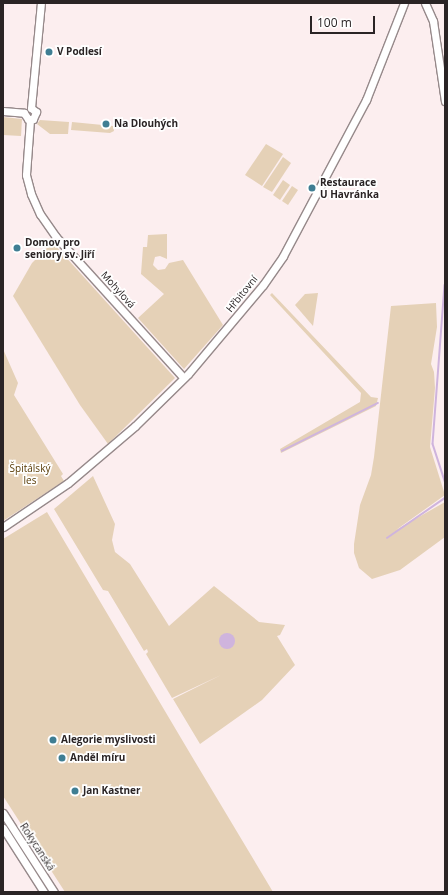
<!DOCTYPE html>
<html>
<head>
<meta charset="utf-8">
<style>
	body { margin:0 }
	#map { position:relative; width:448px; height:895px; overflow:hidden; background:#fceeef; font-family:"Open Sans",sans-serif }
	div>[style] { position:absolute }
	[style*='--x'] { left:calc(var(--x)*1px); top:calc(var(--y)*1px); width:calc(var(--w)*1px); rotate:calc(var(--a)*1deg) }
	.green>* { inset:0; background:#e5d1b7 }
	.water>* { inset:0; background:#cfb4dd }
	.round { border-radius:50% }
	.stream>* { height:1.5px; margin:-0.75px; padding:0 0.75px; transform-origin:0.75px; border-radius:0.75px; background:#cfb4dd }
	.roads { filter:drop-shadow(1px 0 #96898a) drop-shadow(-1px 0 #96898a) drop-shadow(0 1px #96898a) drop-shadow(0 -1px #96898a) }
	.secondary>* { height:7px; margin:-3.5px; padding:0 3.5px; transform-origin:3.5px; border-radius:3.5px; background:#fff }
	.primary>* { height:7px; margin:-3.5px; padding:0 3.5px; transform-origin:3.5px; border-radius:3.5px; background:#fff }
	.dots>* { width:11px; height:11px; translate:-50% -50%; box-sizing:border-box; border:2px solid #fff; border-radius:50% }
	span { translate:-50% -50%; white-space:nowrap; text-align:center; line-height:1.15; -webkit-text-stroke:3.5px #fff; paint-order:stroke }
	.poi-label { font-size:10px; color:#2a2425; font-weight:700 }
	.left { translate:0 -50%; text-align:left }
	.street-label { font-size:10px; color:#2a2425 }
	.park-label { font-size:10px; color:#573a04 }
	.frame { position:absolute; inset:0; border:4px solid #2a2425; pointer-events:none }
	.scale { position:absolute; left:310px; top:16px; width:65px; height:18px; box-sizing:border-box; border:2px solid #2a2425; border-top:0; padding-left:5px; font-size:12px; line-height:14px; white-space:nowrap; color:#2a2425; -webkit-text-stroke:3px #fff; paint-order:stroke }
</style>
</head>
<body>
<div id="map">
	<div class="green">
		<div style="clip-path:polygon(3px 117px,22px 119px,21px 136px,3px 135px)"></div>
		<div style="clip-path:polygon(40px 120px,69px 122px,68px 134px,50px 134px,37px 124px)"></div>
		<div style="clip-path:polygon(72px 122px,113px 126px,114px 131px,110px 133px,71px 130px)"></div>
		<div style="clip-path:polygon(266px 144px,283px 154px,262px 186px,245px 175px)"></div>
		<div style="clip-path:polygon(283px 157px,291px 163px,272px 192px,263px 187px)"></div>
		<div style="clip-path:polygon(283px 180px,290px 185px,280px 200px,273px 195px)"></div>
		<div style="clip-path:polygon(292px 186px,298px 190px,288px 205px,282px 201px)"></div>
		<div style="clip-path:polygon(167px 234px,167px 259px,160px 256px,155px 257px,153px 265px,158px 270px,165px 269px,169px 263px,183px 260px,223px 325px,184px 369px,138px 318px,164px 294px,141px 274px,143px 247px,147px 247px,148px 235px)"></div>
		<div style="clip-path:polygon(54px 244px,175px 378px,108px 444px,80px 405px,13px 296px,32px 263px,50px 245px)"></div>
		<div style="clip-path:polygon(272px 293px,371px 397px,378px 398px,376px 406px,281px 453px,280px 449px,360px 402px,361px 393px,270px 295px)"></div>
		<div style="clip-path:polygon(318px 293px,313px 326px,295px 305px,305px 294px)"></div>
		<div style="clip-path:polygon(436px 303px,437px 327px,431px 364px,434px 372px,435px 388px,430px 447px,445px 495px,396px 530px,445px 502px,445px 537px,400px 570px,372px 579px,359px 568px,354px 553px,354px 544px,360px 505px,371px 475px,374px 457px,391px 306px)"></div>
		<div style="clip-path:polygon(3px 349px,18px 383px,14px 395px,63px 474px,61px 476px,64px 481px,3px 521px)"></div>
		<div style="clip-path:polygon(93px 476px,115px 524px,112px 540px,115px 552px,130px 564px,169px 626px,214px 586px,259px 622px,285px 625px,280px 635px,277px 636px,295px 665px,262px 700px,200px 744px,173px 699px,221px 675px,172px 698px,146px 654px,148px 652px,147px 649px,144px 651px,108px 591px,103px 590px,54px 509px)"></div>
		<div style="clip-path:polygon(47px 512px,191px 755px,273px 892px,65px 892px,3px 796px,3px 539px)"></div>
	</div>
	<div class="water">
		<div class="round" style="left:219px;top:633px;width:16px;height:16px"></div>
	</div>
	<div class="stream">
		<div style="--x:445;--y:285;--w:159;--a:94.3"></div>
		<div style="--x:433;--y:444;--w:39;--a:72"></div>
		<div style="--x:282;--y:451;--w:107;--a:-26.6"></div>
		<div style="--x:387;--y:538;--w:70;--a:-34.6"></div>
	</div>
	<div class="roads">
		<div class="secondary">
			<div style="--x:425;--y:3;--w:20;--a:66"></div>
			<div style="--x:433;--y:21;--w:81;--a:81.5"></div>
			<div style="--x:31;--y:108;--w:105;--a:-84.6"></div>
			<div style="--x:3;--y:111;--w:21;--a:5"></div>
			<div style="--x:24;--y:113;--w:7;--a:56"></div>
			<div style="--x:28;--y:119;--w:5;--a:0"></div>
			<div style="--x:33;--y:119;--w:8;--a:-67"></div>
			<div style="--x:36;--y:112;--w:6;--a:-141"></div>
			<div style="--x:30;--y:120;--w:55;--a:94.2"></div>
			<div style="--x:26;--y:175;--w:20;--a:75"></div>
			<div style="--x:31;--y:194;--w:22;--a:66"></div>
			<div style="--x:40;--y:214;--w:28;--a:55"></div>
			<div style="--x:56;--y:237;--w:190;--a:47.8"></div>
			<div style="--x:3;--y:527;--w:78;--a:-34.1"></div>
			<div style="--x:68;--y:483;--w:88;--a:-40.4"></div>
			<div style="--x:135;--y:426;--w:74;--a:-44.5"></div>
			<div style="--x:188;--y:374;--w:116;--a:-49.9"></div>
			<div style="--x:263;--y:285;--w:35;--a:-55"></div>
			<div style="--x:283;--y:256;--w:177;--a:-62"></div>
			<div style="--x:366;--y:100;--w:104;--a:-68.6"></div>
		</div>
		<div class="primary">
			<div style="--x:3;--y:813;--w:94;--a:57.2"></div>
			<div style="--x:3;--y:828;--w:76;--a:57.4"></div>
		</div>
	</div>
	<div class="dots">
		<div style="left:49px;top:52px;background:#3f7e93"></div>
		<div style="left:106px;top:124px;background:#3f7e93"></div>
		<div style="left:312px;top:188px;background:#3f7e93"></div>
		<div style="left:17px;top:248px;background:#3f7e93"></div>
		<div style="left:53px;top:740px;background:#3f7e93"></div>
		<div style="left:62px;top:758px;background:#3f7e93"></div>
		<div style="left:75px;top:791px;background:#3f7e93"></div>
	</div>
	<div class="poi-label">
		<span class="left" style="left:57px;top:52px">V Podlesí</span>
		<span class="left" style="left:114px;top:124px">Na Dlouhých</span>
		<span class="left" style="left:320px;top:188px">Restaurace<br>U Havránka</span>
		<span class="left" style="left:25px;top:248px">Domov pro<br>seniory sv. Jiří</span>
		<span class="left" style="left:61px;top:740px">Alegorie myslivosti</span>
		<span class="left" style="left:70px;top:758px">Anděl míru</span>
		<span class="left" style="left:83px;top:791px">Jan Kastner</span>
	</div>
	<div class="street-label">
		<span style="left:118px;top:290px;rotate:48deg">Mohylová</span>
		<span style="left:242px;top:294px;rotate:-51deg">Hřbitovní</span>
		<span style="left:37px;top:847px;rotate:57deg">Rokycanská</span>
	</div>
	<div class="park-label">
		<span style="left:30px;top:474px">Špitálský<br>les</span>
	</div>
	<div class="frame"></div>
	<div class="scale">100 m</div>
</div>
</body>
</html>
